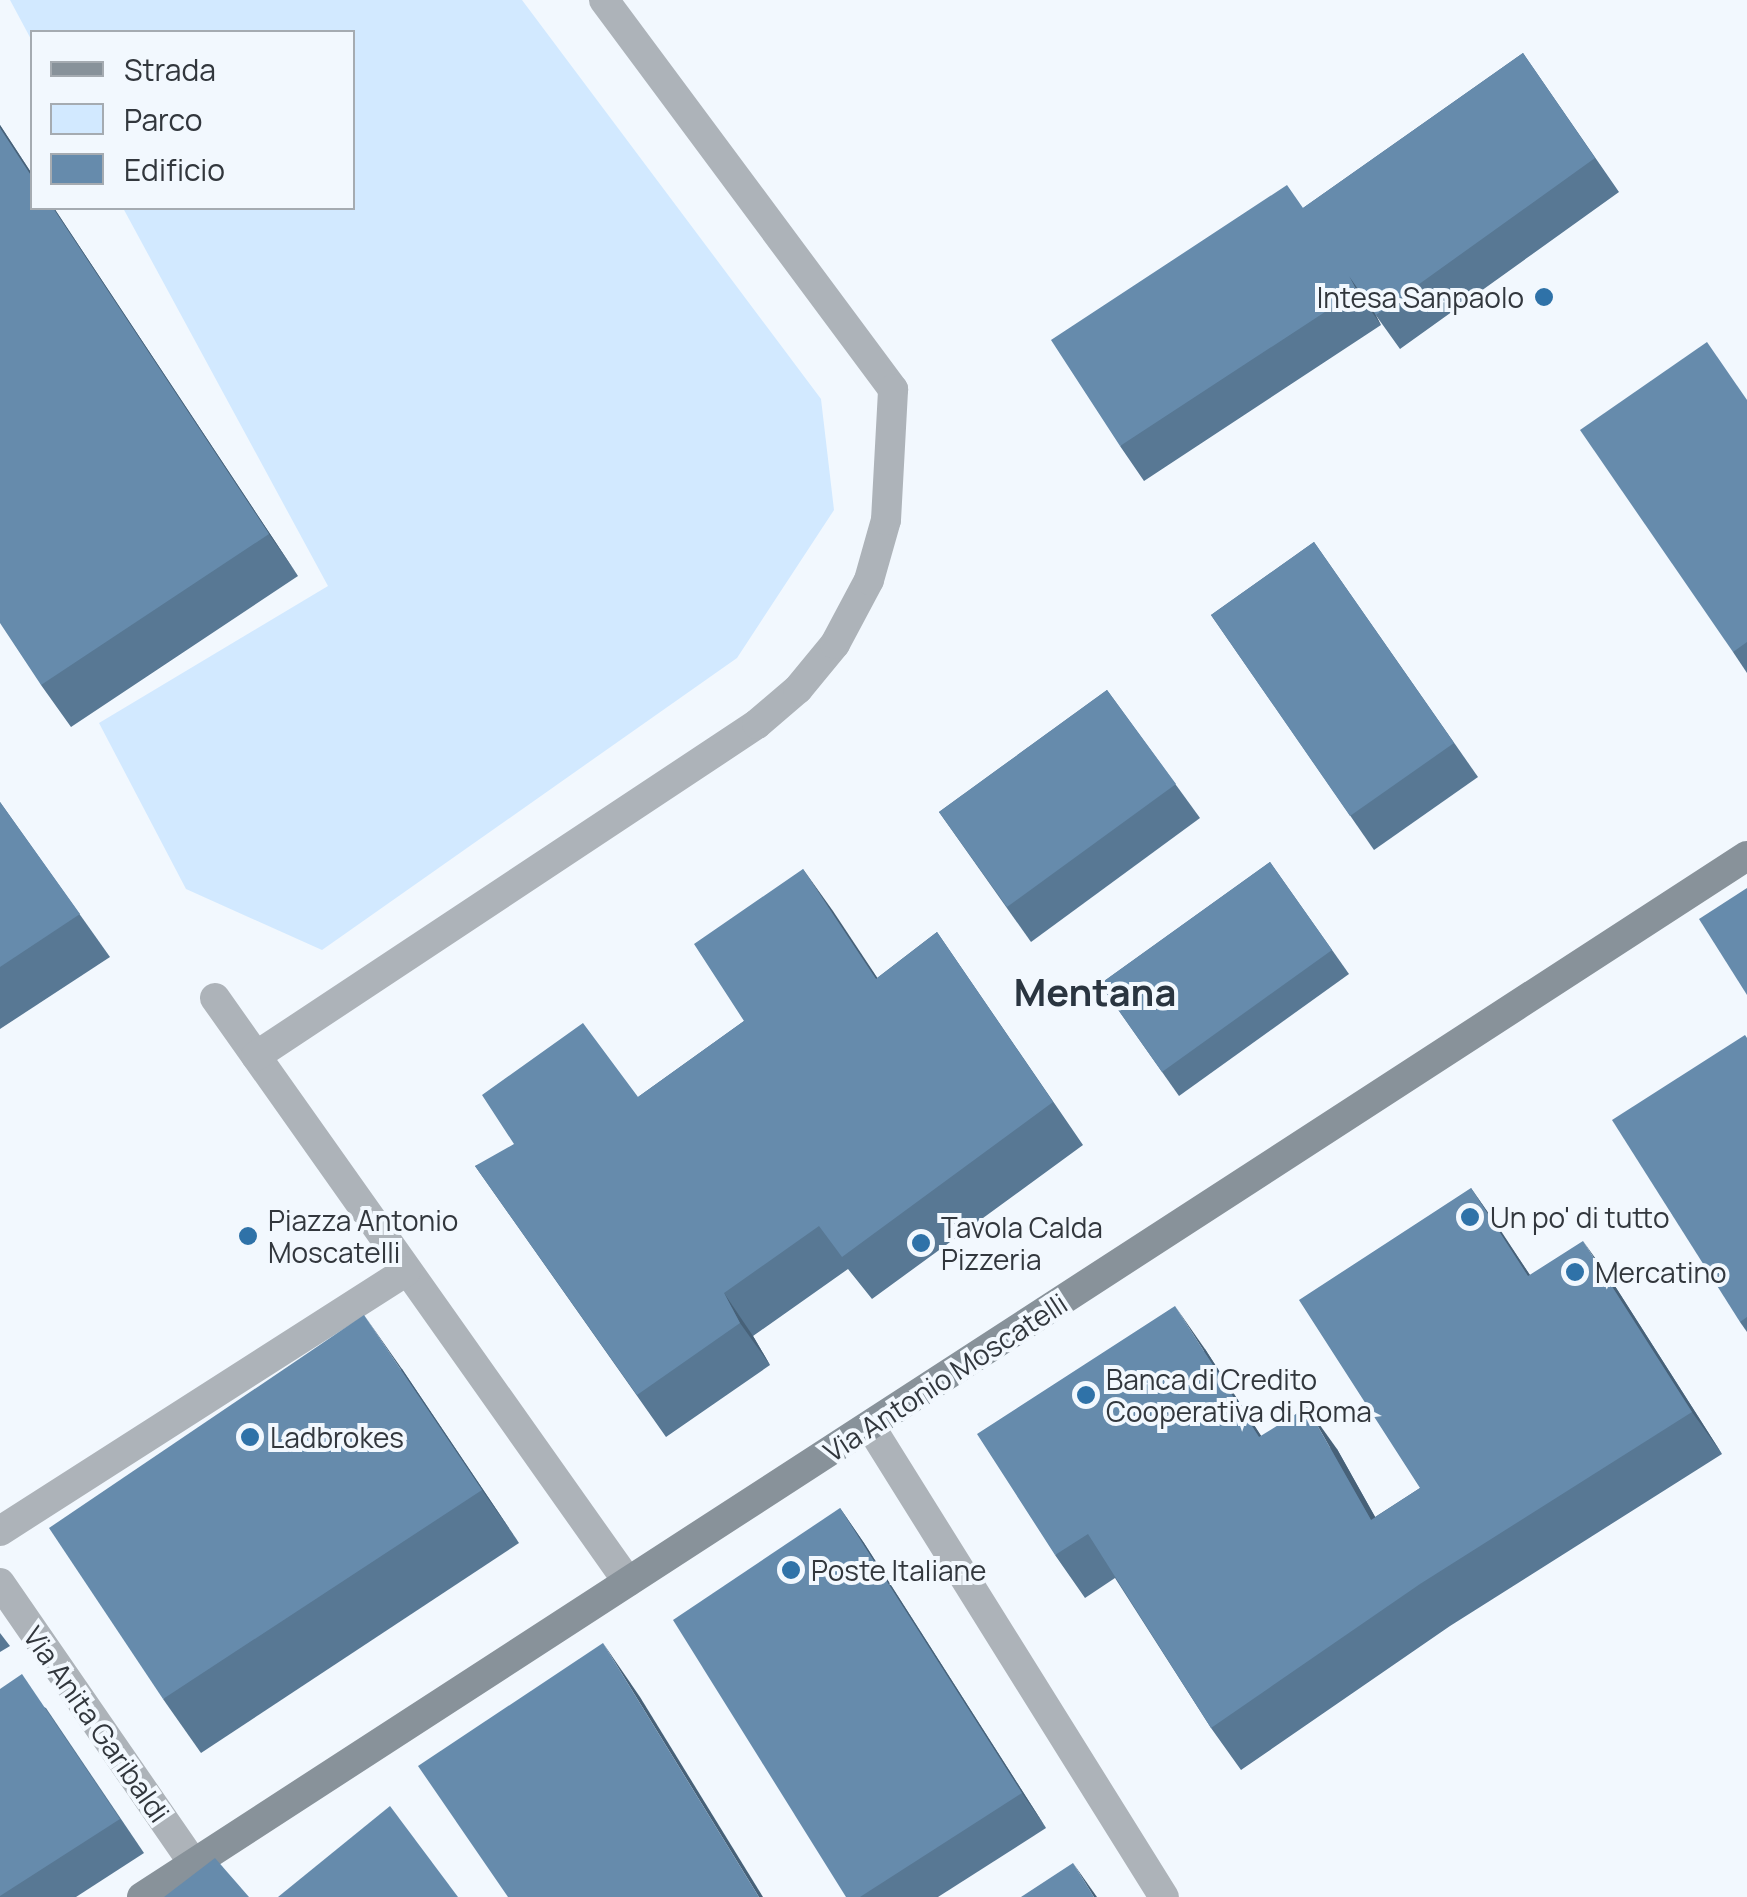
<!DOCTYPE html>
<html>
<head>
<meta charset="utf-8">
<style>
	body { margin:0 }
	#map { position:relative; width:1747px; height:1897px; overflow:hidden; background:#f2f8fe; font-family:Manrope,sans-serif }
	div>[style] { position:absolute }
	[style*='--x'] { left:calc(var(--x)*1px); top:calc(var(--y)*1px); width:calc(var(--w)*1px); rotate:calc(var(--a)*1deg) }
	.green>* { inset:0; background:#d2e9ff }
	.lane>* { height:30px; margin:-15px; padding:0 15px; transform-origin:15px; border-radius:15px; background:#adb3b9 }
	.street>* { height:30px; margin:-15px; padding:0 15px; transform-origin:15px; border-radius:15px; background:#adb3b9 }
	.secondary>* { height:30px; margin:-15px; padding:0 15px; transform-origin:15px; border-radius:15px; background:#88929a }
	.wall>* { inset:0; background:#587894 }
	.shaded-wall>* { inset:0; background:#476178 }
	.building>* { inset:0; background:#668bac }
	.dots>* { width:28px; height:28px; translate:-50% -50%; box-sizing:border-box; border:5px solid #f2f8fe; border-radius:50% }
	span { translate:-50% -50%; white-space:nowrap; text-align:center; line-height:1.15; -webkit-text-stroke:8px #f2f8fe; paint-order:stroke }
	.poi-label { font-size:28px; color:#32373d }
	.right { translate:-100% -50%; text-align:right }
	.left { translate:0 -50%; text-align:left }
	.street-label { font-size:28px; color:#32373d }
	.district-label { font-size:38px; color:#2a3540; font-weight:700 }
	.legend { position:absolute; left:30px; top:30px; width:325px; height:180px; box-sizing:border-box; background:#f2f8fe; border:2px solid #a5abb1; margin:0; padding:12px 18px; list-style:none; font-size:30px; color:#32373d }
	.legend li { display:flex; align-items:center; gap:20px; height:50px }
	.legend b { width:50px; border:2px solid #a5abb1 }
</style>
</head>
<body>
<div id="map">
	<div class="green">
		<div style="clip-path:polygon(10px 0,522px 0,821px 399px,834px 510px,737px 658px,322px 950px,186px 889px,99px 723px,328px 586px,123px 208px,352px 208px,352px 32px,32px 32px,32px 41px)"></div>
	</div>
	<div class="lane">
		<div style="--x:604;--y:0;--w:485;--a:53.4"></div>
	</div>
	<div class="street">
		<div style="--x:215;--y:998;--w:715;--a:54.73"></div>
		<div style="--x:256;--y:1056;--w:601;--a:-33.53"></div>
		<div style="--x:757;--y:724;--w:54;--a:-40.5"></div>
		<div style="--x:798;--y:689;--w:58;--a:-50.6"></div>
		<div style="--x:835;--y:644;--w:72;--a:-62"></div>
		<div style="--x:869;--y:580;--w:62;--a:-74.2"></div>
		<div style="--x:886;--y:520;--w:131;--a:-86.9"></div>
		<div style="--x:870;--y:1426;--w:555;--a:58.03"></div>
		<div style="--x:0;--y:1531;--w:482;--a:-32.6"></div>
		<div style="--x:0;--y:1583;--w:341;--a:55.4"></div>
	</div>
	<div class="secondary">
		<div style="--x:142;--y:1897;--w:1913;--a:-32.97"></div>
	</div>
	<div class="wall">
		<div style="clip-path:polygon(1523px 53px,1619px 192px,1400px 349px,1375px 314px,1381px 325px,1144px 481px,1120px 446px,1303px 208px)"></div>
		<div style="clip-path:polygon(0 125px,32px 174px,32px 208px,54px 208px,298px 576px,71px 727px,41px 685px)"></div>
		<div style="clip-path:polygon(1747px 399px,1747px 673px,1733px 652px)"></div>
		<div style="clip-path:polygon(1314px 542px,1478px 777px,1374px 850px,1211px 615px)"></div>
		<div style="clip-path:polygon(1107px 690px,1200px 818px,1031px 942px,939px 812px)"></div>
		<div style="clip-path:polygon(0 802px,110px 957px,0 1029px)"></div>
		<div style="clip-path:polygon(1270px 862px,1349px 974px,1179px 1096px,1100px 984px)"></div>
		<div style="clip-path:polygon(803px 869px,877px 978px,937px 932px,1083px 1145px,872px 1299px,848px 1269px,753px 1336px,770px 1365px,666px 1437px,475px 1166px,638px 1097px,744px 1021px)"></div>
		<div style="clip-path:polygon(1747px 1037px,1747px 1332px,1740px 1322px)"></div>
		<div style="clip-path:polygon(1471px 1188px,1530px 1275px,1613px 1283px,1722px 1454px,1450px 1626px,1241px 1770px,1211px 1728px,1115px 1578px,1085px 1598px,1055px 1555px,1205px 1349px,1261px 1436px,1337px 1449px,1375px 1517px,1420px 1488px)"></div>
		<div style="clip-path:polygon(402px 1369px,519px 1543px,201px 1753px,163px 1699px)"></div>
		<div style="clip-path:polygon(840px 1508px,864px 1543px,1046px 1828px,938px 1897px,846px 1897px)"></div>
		<div style="clip-path:polygon(0 1633px,10px 1646px,0 1652px)"></div>
		<div style="clip-path:polygon(0 1689px,46px 1708px,144px 1853px,76px 1897px,0 1897px)"></div>
	</div>
	<div class="shaded-wall">
		<div style="clip-path:polygon(0 125px,32px 174px,32px 177px,0 128px)"></div>
		<div style="clip-path:polygon(53px 208px,54px 208px,298px 576px,269px 534px)"></div>
		<div style="clip-path:polygon(1349px 276px,1373px 310px,1381px 325px,1357px 291px)"></div>
		<div style="clip-path:polygon(803px 869px,833px 911px,906px 1021px,876px 979px)"></div>
		<div style="clip-path:polygon(1471px 1188px,1501px 1231px,1558px 1318px,1528px 1276px)"></div>
		<div style="clip-path:polygon(1583px 1241px,1613px 1283px,1722px 1454px,1692px 1412px)"></div>
		<div style="clip-path:polygon(724px 1293px,753px 1336px,770px 1365px,740px 1323px)"></div>
		<div style="clip-path:polygon(1175px 1306px,1205px 1349px,1289px 1479px,1259px 1437px)"></div>
		<div style="clip-path:polygon(364px 1315px,402px 1369px,519px 1543px,482px 1490px)"></div>
		<div style="clip-path:polygon(1307px 1407px,1337px 1449px,1401px 1563px,1371px 1520px)"></div>
		<div style="clip-path:polygon(840px 1508px,864px 1543px,1046px 1828px,1022px 1793px)"></div>
		<div style="clip-path:polygon(603px 1643px,640px 1697px,763px 1897px,759px 1897px)"></div>
		<div style="clip-path:polygon(1073px 1863px,1097px 1897px,1094px 1897px)"></div>
	</div>
	<div class="building">
		<div style="clip-path:polygon(1523px 53px,1595px 158px,1376px 315px,1349px 276px,1357px 291px,1120px 446px,1051px 340px,1287px 185px,1303px 208px)"></div>
		<div style="clip-path:polygon(0 128px,32px 177px,32px 208px,53px 208px,269px 534px,41px 685px,0 623px)"></div>
		<div style="clip-path:polygon(1707px 342px,1747px 400px,1747px 642px,1733px 652px,1580px 430px)"></div>
		<div style="clip-path:polygon(1314px 542px,1454px 743px,1350px 816px,1211px 615px)"></div>
		<div style="clip-path:polygon(1107px 690px,1176px 784px,1007px 907px,939px 812px)"></div>
		<div style="clip-path:polygon(0 802px,80px 914px,0 967px)"></div>
		<div style="clip-path:polygon(1270px 862px,1332px 950px,1162px 1072px,1100px 984px)"></div>
		<div style="clip-path:polygon(803px 869px,876px 979px,937px 932px,1053px 1102px,842px 1257px,819px 1226px,724px 1293px,740px 1323px,637px 1395px,475px 1166px,514px 1144px,482px 1095px,583px 1023px,638px 1097px,744px 1021px,694px 944px)"></div>
		<div style="clip-path:polygon(1747px 888px,1747px 995px,1699px 919px)"></div>
		<div style="clip-path:polygon(1745px 1035px,1747px 1038px,1747px 1317px,1740px 1322px,1612px 1120px)"></div>
		<div style="clip-path:polygon(1471px 1188px,1528px 1276px,1583px 1241px,1692px 1412px,1420px 1584px,1211px 1728px,1088px 1534px,1055px 1555px,977px 1434px,1175px 1306px,1259px 1437px,1307px 1407px,1371px 1520px,1420px 1488px,1299px 1300px)"></div>
		<div style="clip-path:polygon(364px 1315px,482px 1490px,163px 1699px,49px 1528px)"></div>
		<div style="clip-path:polygon(840px 1508px,1022px 1793px,860px 1897px,846px 1897px,673px 1620px)"></div>
		<div style="clip-path:polygon(603px 1643px,759px 1897px,508px 1897px,418px 1766px)"></div>
		<div style="clip-path:polygon(22px 1674px,120px 1819px,0 1896px,0 1689px)"></div>
		<div style="clip-path:polygon(390px 1806px,458px 1897px,278px 1897px)"></div>
		<div style="clip-path:polygon(215px 1858px,249px 1897px,164px 1897px)"></div>
		<div style="clip-path:polygon(1073px 1863px,1094px 1897px,1021px 1897px)"></div>
	</div>
	<div class="dots">
		<div style="left:1544px;top:297px;background:#2f72a8"></div>
		<div style="left:1470px;top:1217px;background:#2f72a8"></div>
		<div style="left:248px;top:1236px;background:#2f72a8"></div>
		<div style="left:921px;top:1243px;background:#2f72a8"></div>
		<div style="left:1575px;top:1272px;background:#2f72a8"></div>
		<div style="left:1086px;top:1395px;background:#2f72a8"></div>
		<div style="left:250px;top:1437px;background:#2f72a8"></div>
		<div style="left:791px;top:1570px;background:#2f72a8"></div>
	</div>
	<div class="poi-label">
		<span class="right" style="left:1524px;top:297px">Intesa Sanpaolo</span>
		<span class="left" style="left:1490px;top:1217px">Un po' di tutto</span>
		<span class="left" style="left:268px;top:1236px">Piazza Antonio<br>Moscatelli</span>
		<span class="left" style="left:941px;top:1243px">Tavola Calda<br>Pizzeria</span>
		<span class="left" style="left:1595px;top:1272px">Mercatino</span>
		<span class="left" style="left:1106px;top:1395px">Banca di Credito<br>Cooperativa di Roma</span>
		<span class="left" style="left:270px;top:1437px">Ladbrokes</span>
		<span class="left" style="left:811px;top:1570px">Poste Italiane</span>
	</div>
	<div class="street-label">
		<span style="left:945px;top:1377px;rotate:-33deg">Via Antonio Moscatelli</span>
		<span style="left:97px;top:1724px;rotate:55deg">Via Anita Garibaldi</span>
	</div>
	<div class="district-label">
		<span style="left:1095px;top:992px">Mentana</span>
	</div>
	<ul class="legend">
	<li><b style="height:12px;background:#88929a"></b>Strada</li>
	<li><b style="height:28px;background:#d2e9ff"></b>Parco</li>
	<li><b style="height:28px;background:#668bac"></b>Edificio</li>
	</ul>
</div>
</body>
</html>
